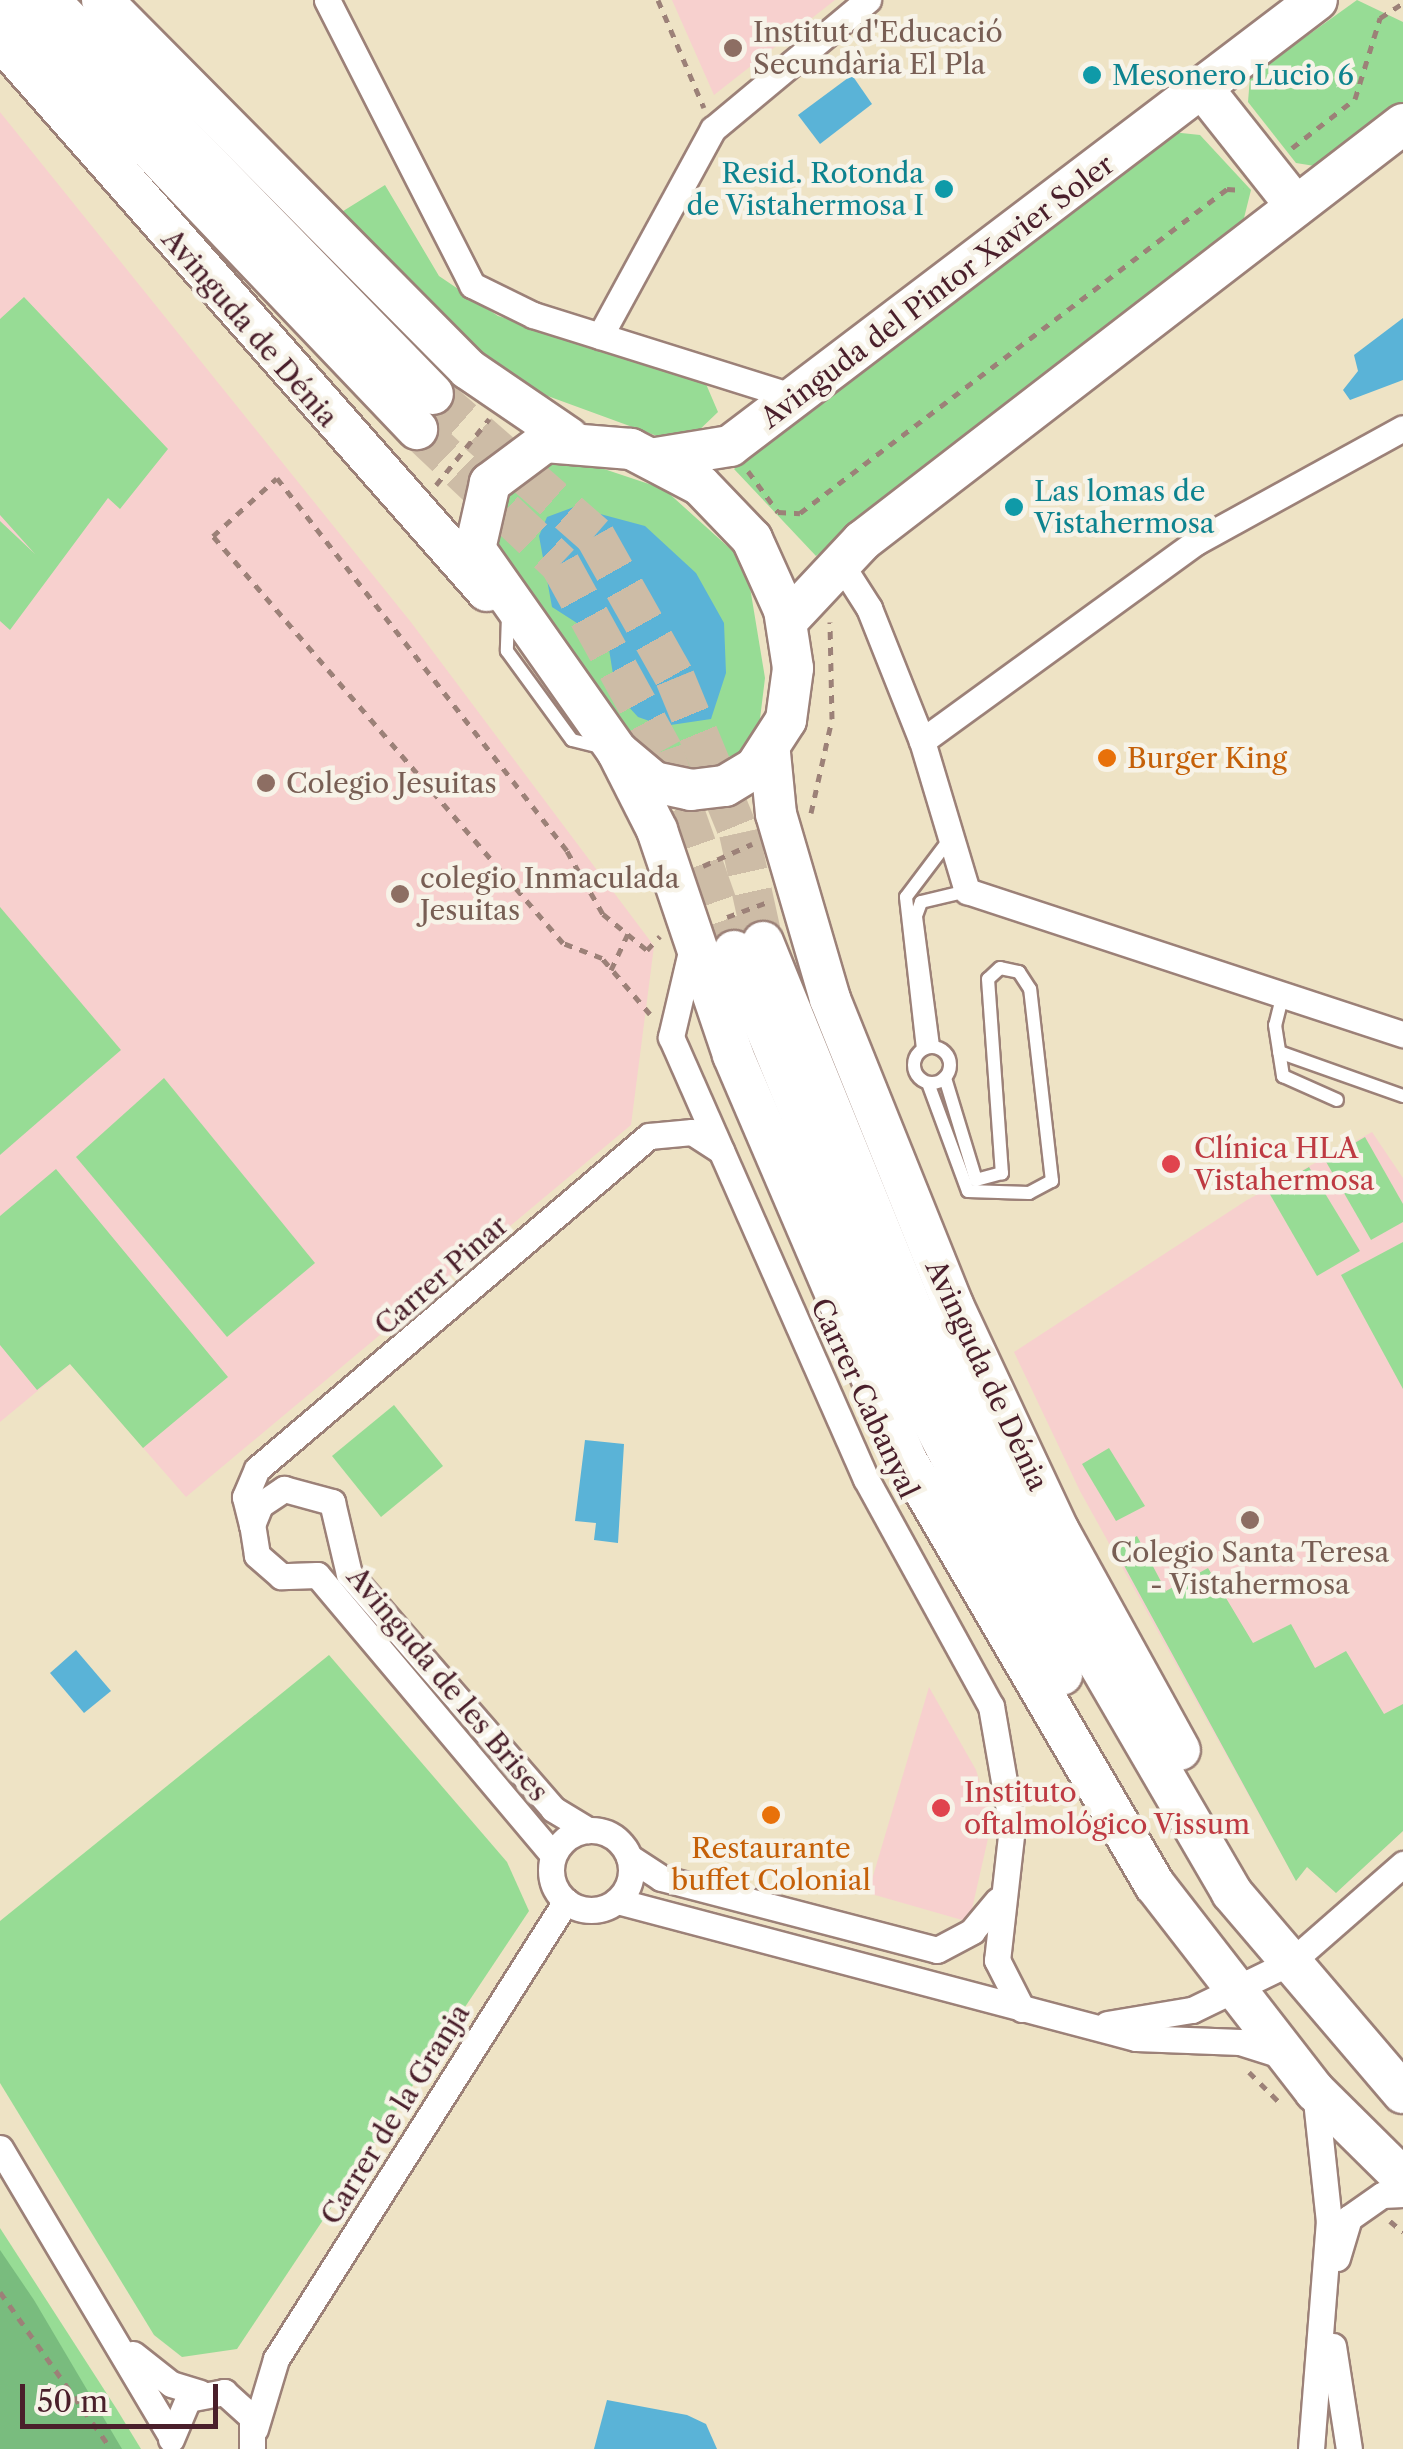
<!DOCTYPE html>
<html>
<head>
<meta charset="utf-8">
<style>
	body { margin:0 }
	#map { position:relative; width:1403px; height:2449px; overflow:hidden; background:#eee3c5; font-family:"Libre Caslon Text",serif }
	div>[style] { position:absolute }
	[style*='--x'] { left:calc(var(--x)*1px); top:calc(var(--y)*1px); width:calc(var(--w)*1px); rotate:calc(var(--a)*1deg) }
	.built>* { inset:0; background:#f7d0ce }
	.green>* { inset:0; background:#97dc95 }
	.forest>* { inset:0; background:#79bc7e }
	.water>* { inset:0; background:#5ab3d7 }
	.primary-tunnel>* { height:40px; margin-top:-20px; transform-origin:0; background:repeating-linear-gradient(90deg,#cdbca6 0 40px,transparent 0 60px) }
	.path>* { height:5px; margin-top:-2.5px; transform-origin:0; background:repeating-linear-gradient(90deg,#9c8178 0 8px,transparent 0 16px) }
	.roads { filter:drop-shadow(2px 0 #9c8178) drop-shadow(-2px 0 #9c8178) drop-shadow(0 2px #9c8178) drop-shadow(0 -2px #9c8178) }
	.service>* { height:12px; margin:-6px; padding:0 6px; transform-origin:6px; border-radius:6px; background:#fff }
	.service>.ring { margin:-6px; padding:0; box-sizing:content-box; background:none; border:12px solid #fff; border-radius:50% }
	.minor>* { height:25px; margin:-12.5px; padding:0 12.5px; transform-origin:12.5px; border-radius:12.5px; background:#fff }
	.minor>.ring { margin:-12.5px; padding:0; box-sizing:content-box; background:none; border:25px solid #fff; border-radius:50% }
	.primary>* { height:40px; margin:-20px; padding:0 20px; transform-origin:20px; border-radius:20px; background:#fff }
	.dots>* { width:28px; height:28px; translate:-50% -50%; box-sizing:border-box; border:5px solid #f7f3e8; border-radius:50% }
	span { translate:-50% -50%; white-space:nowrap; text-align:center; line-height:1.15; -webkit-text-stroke:9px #f7f3e8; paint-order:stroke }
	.education-label { font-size:28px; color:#785e54 }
	.left { translate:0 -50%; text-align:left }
	.culture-label { font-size:28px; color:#0d838f }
	.right { translate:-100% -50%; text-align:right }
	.street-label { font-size:28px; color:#4a1f2b }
	.food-label { font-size:28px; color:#c56008 }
	.health-label { font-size:28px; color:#be3a42 }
	.scale { position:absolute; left:20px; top:2384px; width:198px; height:45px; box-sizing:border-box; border:5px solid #4a1f2b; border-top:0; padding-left:12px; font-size:30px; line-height:35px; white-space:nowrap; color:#4a1f2b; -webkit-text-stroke:8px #f7f3e8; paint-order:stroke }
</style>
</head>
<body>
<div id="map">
	<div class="built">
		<div style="clip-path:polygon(672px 0,835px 0,714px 95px)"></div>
		<div style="clip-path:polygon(0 112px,410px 621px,654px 946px,631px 1125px,186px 1497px,70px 1364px,0 1422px)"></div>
		<div style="clip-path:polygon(1372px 1132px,1403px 1178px,1403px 1831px,1336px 1893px,1307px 1867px,1296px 1881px,1080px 1491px,1014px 1352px,1247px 1200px)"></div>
		<div style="clip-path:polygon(929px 1687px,976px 1770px,992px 1821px,969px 1922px,868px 1893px)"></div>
	</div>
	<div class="green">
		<div style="clip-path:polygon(1357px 0,1403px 22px,1403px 102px,1321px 167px,1296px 163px,1248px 102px,1250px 77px)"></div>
		<div style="clip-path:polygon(1172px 132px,1200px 135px,1251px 190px,1243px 222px,816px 556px,734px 469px)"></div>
		<div style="clip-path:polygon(385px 185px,439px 276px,498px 316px,671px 366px,706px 384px,718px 412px,694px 435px,657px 436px,482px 372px,340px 213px)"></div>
		<div style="clip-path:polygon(24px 297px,168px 449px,120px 509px,108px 498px,10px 630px,0 621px,0 521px,35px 554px,0 515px,0 319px)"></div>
		<div style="clip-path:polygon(574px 459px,664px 489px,746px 563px,765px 678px,759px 727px,737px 754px,693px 769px,626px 737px,591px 677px,515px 588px,494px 533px,506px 493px,531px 468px)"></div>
		<div style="clip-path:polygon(0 907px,121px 1050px,0 1155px)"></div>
		<div style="clip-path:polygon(164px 1078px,315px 1263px,227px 1337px,76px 1157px)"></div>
		<div style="clip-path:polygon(1365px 1137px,1403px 1204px,1403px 1222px,1371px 1240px,1325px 1160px)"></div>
		<div style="clip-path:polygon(1309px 1167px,1360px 1251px,1317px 1276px,1268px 1191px)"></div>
		<div style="clip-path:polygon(56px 1169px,228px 1377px,143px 1448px,70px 1364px,37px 1390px,0 1345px,0 1216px)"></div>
		<div style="clip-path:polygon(1403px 1242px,1403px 1389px,1341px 1275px)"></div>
		<div style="clip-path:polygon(394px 1405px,443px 1466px,381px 1517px,332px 1456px)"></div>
		<div style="clip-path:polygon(1109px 1448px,1145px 1506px,1116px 1521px,1082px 1464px)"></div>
		<div style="clip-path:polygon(1137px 1536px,1166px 1591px,1208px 1568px,1253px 1643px,1291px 1624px,1315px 1668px,1346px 1651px,1384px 1714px,1403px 1704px,1403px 1831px,1336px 1893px,1307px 1867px,1296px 1881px,1115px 1549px)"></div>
		<div style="clip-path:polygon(329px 1655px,507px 1862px,529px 1911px,237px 2349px,182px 2357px,154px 2335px,0 2083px,0 1921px)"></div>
		<div style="clip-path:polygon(0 2228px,116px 2408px,141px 2449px,0 2449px)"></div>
	</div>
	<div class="forest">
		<div style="clip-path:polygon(0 2250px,34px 2300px,122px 2449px,0 2449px)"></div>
	</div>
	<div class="water">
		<div style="clip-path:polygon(852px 75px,872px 104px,820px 144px,798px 115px)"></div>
		<div style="clip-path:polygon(1403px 318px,1403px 380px,1350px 400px,1343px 390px,1358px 371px,1354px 355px)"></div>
		<div style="clip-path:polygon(574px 507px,645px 526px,696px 573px,724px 623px,726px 673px,711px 719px,664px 726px,638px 717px,616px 693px,608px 643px,552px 607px,539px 536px,547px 517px)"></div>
		<div style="clip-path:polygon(585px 1440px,624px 1444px,618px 1543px,594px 1540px,596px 1523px,575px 1521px)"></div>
		<div style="clip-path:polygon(76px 1650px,111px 1691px,84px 1713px,50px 1673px)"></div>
		<div style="clip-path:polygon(607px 2400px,687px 2415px,706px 2424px,717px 2449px,594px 2449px)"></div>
	</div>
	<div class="primary-tunnel">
		<div style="--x:433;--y:394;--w:215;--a:41.2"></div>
		<div style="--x:595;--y:536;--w:163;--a:60.6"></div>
		<div style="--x:675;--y:678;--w:168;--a:67.6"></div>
		<div style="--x:739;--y:833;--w:112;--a:77.6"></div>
		<div style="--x:417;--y:429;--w:197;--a:43.4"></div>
		<div style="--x:560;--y:564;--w:213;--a:61.2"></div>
		<div style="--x:663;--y:751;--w:212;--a:70.5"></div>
	</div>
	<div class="path">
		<div style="--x:658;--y:0;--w:117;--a:66.9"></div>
		<div style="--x:1292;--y:148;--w:80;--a:-37.9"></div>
		<div style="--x:1355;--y:99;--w:85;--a:-72.8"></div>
		<div style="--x:1380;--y:18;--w:27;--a:-33"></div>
		<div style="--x:748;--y:471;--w:51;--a:53.8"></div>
		<div style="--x:778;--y:512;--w:22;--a:3"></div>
		<div style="--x:800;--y:513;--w:536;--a:-37.19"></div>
		<div style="--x:1227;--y:189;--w:16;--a:4"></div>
		<div style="--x:436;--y:485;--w:85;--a:-51.2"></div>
		<div style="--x:811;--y:813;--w:96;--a:-77.4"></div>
		<div style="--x:832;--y:719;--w:97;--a:-91.2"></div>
		<div style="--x:703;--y:866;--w:54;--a:-24.2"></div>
		<div style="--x:727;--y:917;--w:44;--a:-20.1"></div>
		<div style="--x:611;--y:970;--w:40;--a:-65"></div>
		<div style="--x:650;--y:1014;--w:74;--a:-130.6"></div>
		<div style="--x:602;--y:958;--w:42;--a:-159"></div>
		<div style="--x:563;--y:943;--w:537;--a:-130.69"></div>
		<div style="--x:213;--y:536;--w:86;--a:-42.2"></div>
		<div style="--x:277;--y:478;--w:472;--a:52.1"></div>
		<div style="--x:567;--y:851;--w:73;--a:60.3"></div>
		<div style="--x:603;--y:914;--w:57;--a:39.3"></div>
		<div style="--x:647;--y:950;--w:19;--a:-47"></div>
		<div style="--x:1249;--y:2072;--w:44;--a:45"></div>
		<div style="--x:1390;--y:2221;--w:17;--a:40"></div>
		<div style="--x:0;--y:2292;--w:192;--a:54.7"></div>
	</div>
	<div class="roads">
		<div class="service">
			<div style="--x:508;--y:616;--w:35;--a:92"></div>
			<div style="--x:507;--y:651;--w:110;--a:53.9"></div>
			<div style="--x:572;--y:740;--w:30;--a:14"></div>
			<div style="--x:1283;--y:994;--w:32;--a:104"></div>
			<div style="--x:1275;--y:1025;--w:52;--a:81.1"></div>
			<div style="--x:1283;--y:1076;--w:59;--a:24"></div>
			<div style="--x:933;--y:1046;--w:131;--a:-97.5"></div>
			<div style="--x:916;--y:916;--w:15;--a:-70"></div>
			<div style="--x:921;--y:902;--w:47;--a:-13.4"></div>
			<div class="ring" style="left:914px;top:1047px;width:24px;height:24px"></div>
			<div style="--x:923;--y:1049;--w:153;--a:-96.4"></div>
			<div style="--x:906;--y:897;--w:71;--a:-53"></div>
			<div style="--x:1279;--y:1052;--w:132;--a:19.5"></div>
			<div style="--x:928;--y:1083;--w:115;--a:69.7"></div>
			<div style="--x:968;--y:1191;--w:61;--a:1.9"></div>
			<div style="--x:1029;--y:1193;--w:26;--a:-28"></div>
			<div style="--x:1052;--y:1181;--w:193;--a:-96.5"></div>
			<div style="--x:1030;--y:989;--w:20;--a:-123"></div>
			<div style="--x:1019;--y:972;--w:19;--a:-168"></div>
			<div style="--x:1000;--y:968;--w:16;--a:137"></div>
			<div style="--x:988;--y:979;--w:195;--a:85.9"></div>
			<div style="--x:1002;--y:1173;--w:27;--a:165"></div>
			<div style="--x:976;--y:1180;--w:107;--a:-106.9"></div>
		</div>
		<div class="minor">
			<div style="--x:327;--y:0;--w:320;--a:63"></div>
			<div style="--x:472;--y:285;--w:68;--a:26.2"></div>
			<div style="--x:533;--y:315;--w:275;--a:17.4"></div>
			<div style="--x:600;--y:336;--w:236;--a:-61.4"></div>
			<div style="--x:713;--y:129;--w:202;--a:-39.8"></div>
			<div style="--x:839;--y:561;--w:56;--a:57.4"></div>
			<div style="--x:869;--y:608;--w:143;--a:68.3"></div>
			<div style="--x:922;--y:741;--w:157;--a:73.3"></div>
			<div style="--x:967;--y:891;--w:459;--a:18.2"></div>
			<div style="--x:922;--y:741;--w:339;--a:-36"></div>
			<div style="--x:1196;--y:542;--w:236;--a:-28.8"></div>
			<div style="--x:693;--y:943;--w:97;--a:103.2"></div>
			<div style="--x:671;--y:1037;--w:483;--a:66.2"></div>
			<div style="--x:866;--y:1479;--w:259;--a:61.2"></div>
			<div style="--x:991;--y:1706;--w:123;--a:80.2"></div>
			<div style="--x:1012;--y:1827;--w:134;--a:96.4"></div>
			<div style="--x:997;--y:1960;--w:55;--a:63"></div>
			<div style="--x:252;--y:1525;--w:29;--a:-104"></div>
			<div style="--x:245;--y:1497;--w:30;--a:-67"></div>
			<div style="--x:257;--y:1469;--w:514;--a:-40.35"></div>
			<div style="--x:649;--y:1136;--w:43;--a:-5.3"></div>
			<div style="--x:692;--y:1132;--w:35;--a:33"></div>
			<div class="ring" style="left:551px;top:1830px;width:55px;height:55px"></div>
			<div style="--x:553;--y:1855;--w:366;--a:-130.1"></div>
			<div style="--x:317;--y:1575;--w:36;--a:178"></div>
			<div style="--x:281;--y:1576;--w:32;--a:-139"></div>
			<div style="--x:257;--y:1555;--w:30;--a:-99"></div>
			<div style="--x:252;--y:1525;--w:22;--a:-68"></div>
			<div style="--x:260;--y:1505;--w:29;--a:-34"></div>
			<div style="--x:284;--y:1489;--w:50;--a:15.2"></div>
			<div style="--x:332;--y:1502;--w:74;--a:76.7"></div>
			<div style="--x:349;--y:1574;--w:311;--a:49"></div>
			<div style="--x:553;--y:1809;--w:41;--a:31"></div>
			<div style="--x:629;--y:1857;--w:38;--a:33"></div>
			<div style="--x:661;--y:1878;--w:285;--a:14.6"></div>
			<div style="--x:937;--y:1950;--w:40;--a:-28"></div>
			<div style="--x:972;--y:1931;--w:40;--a:-50"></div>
			<div style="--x:617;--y:1901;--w:537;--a:14.79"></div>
			<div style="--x:1136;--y:2038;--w:104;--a:2.2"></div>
			<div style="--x:1240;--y:2042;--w:49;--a:17.7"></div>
			<div style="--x:1107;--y:2024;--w:86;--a:-9.4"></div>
			<div style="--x:1192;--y:2010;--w:110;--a:-25.9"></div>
			<div style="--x:1291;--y:1962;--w:149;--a:-41.2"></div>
			<div style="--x:0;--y:2148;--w:333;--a:59.3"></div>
			<div style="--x:1337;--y:2258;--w:42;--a:-73.3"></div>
			<div style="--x:1349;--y:2218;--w:40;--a:-34.9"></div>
			<div style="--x:1382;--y:2195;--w:21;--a:-3"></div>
			<div style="--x:1333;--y:2346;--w:104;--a:81.2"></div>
			<div style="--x:133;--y:2354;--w:48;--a:38.3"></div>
			<div style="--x:171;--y:2384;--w:30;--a:17"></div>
			<div style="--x:255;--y:2429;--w:73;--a:-73.3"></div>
			<div style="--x:276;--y:2359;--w:542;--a:-57.66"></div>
			<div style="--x:171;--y:2439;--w:43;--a:-67"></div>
			<div style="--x:188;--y:2399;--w:37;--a:-11"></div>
			<div style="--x:224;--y:2392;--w:38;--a:42"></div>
			<div style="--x:252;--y:2417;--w:32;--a:90"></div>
			<div style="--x:1311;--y:2449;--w:228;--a:-85.5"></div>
			<div style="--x:1329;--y:2222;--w:132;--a:-96.1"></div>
		</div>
		<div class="primary">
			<div style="--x:8;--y:0;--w:593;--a:46.37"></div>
			<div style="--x:49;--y:0;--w:550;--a:45.74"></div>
			<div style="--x:102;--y:0;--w:520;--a:45.23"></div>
			<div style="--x:468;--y:369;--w:122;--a:34.3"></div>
			<div style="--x:0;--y:39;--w:736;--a:48.58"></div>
			<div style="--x:1204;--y:90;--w:148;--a:51.6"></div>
			<div style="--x:656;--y:458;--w:75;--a:-9.2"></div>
			<div style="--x:730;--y:446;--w:737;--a:-37.23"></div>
			<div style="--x:787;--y:621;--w:110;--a:-46.8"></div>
			<div style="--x:862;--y:541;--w:683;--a:-37.62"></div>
			<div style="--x:617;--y:751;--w:48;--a:40"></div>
			<div style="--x:654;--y:782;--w:38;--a:12"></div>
			<div style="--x:691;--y:790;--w:34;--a:-7"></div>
			<div style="--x:725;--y:786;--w:35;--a:-31"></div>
			<div style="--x:755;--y:768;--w:57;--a:-57.1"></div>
			<div style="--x:786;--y:720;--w:52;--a:-82.3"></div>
			<div style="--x:793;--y:668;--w:59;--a:-98.8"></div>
			<div style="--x:784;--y:610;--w:78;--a:-114.3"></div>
			<div style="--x:752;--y:539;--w:75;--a:-133.9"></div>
			<div style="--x:700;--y:485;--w:78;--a:-152.4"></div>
			<div style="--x:631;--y:449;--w:86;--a:-175.3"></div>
			<div style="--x:545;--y:442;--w:69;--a:143.3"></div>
			<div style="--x:490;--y:483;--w:68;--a:102.8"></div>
			<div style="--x:475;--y:549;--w:247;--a:54.9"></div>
			<div style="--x:617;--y:751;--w:89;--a:63.1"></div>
			<div style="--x:657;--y:830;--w:237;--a:71.3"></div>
			<div style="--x:733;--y:1055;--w:442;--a:66.8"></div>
			<div style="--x:907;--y:1461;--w:491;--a:59.7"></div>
			<div style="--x:1155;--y:1885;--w:261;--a:52.2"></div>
			<div style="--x:1315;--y:2091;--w:124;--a:44.7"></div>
			<div style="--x:770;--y:753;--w:61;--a:84.4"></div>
			<div style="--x:776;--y:814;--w:193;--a:73.7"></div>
			<div style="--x:830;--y:999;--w:330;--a:68.1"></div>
			<div style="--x:953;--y:1305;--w:250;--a:64.9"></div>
			<div style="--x:1059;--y:1531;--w:250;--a:61.1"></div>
			<div style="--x:763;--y:942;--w:401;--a:67.9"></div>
			<div style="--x:914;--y:1313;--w:195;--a:64.8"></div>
			<div style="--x:997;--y:1489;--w:467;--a:59.8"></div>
			<div style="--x:1232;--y:1893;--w:263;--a:49.5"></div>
			<div style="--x:734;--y:951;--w:446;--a:67.7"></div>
			<div style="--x:903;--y:1364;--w:349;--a:62.9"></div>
		</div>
	</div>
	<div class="dots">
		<div style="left:733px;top:48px;background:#8d6e63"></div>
		<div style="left:1092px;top:75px;background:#0f9aa8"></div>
		<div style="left:944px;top:189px;background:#0f9aa8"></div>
		<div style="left:1014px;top:507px;background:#0f9aa8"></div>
		<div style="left:1107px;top:758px;background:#e8710a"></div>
		<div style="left:266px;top:783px;background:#8d6e63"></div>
		<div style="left:400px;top:894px;background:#8d6e63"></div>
		<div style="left:1171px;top:1164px;background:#e0444e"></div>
		<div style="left:1250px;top:1520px;background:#8d6e63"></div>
		<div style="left:941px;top:1808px;background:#e0444e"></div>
		<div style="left:771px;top:1815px;background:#e8710a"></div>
	</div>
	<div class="education-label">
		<span class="left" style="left:753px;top:48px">Institut d'Educació<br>Secundària El Pla</span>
		<span class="left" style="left:286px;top:783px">Colegio Jesuitas</span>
		<span class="left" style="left:420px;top:894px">colegio Inmaculada<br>Jesuitas</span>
		<span style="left:1250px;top:1568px">Colegio Santa Teresa<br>- Vistahermosa</span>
	</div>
	<div class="culture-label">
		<span class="left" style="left:1112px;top:75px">Mesonero Lucio 6</span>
		<span class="right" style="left:924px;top:189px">Resid. Rotonda<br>de Vistahermosa I</span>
		<span class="left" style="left:1034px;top:507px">Las lomas de<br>Vistahermosa</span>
	</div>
	<div class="street-label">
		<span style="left:937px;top:291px;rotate:-37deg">Avinguda del Pintor Xavier Soler</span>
		<span style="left:250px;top:328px;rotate:49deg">Avinguda de Dénia</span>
		<span style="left:441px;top:1275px;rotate:-41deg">Carrer Pinar</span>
		<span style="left:987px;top:1375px;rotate:65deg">Avinguda de Dénia</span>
		<span style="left:865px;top:1398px;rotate:65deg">Carrer Cabanyal</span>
		<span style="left:448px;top:1684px;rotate:50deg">Avinguda de les Brises</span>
		<span style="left:395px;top:2114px;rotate:-58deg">Carrer de la Granja</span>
	</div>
	<div class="food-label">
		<span class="left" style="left:1127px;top:758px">Burger King</span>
		<span style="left:771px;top:1864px">Restaurante<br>buffet Colonial</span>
	</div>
	<div class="health-label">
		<span class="left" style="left:1194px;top:1164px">Clínica HLA<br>Vistahermosa</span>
		<span class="left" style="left:964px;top:1808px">Instituto<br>oftalmológico Vissum</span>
	</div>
	<div class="scale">50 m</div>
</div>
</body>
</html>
